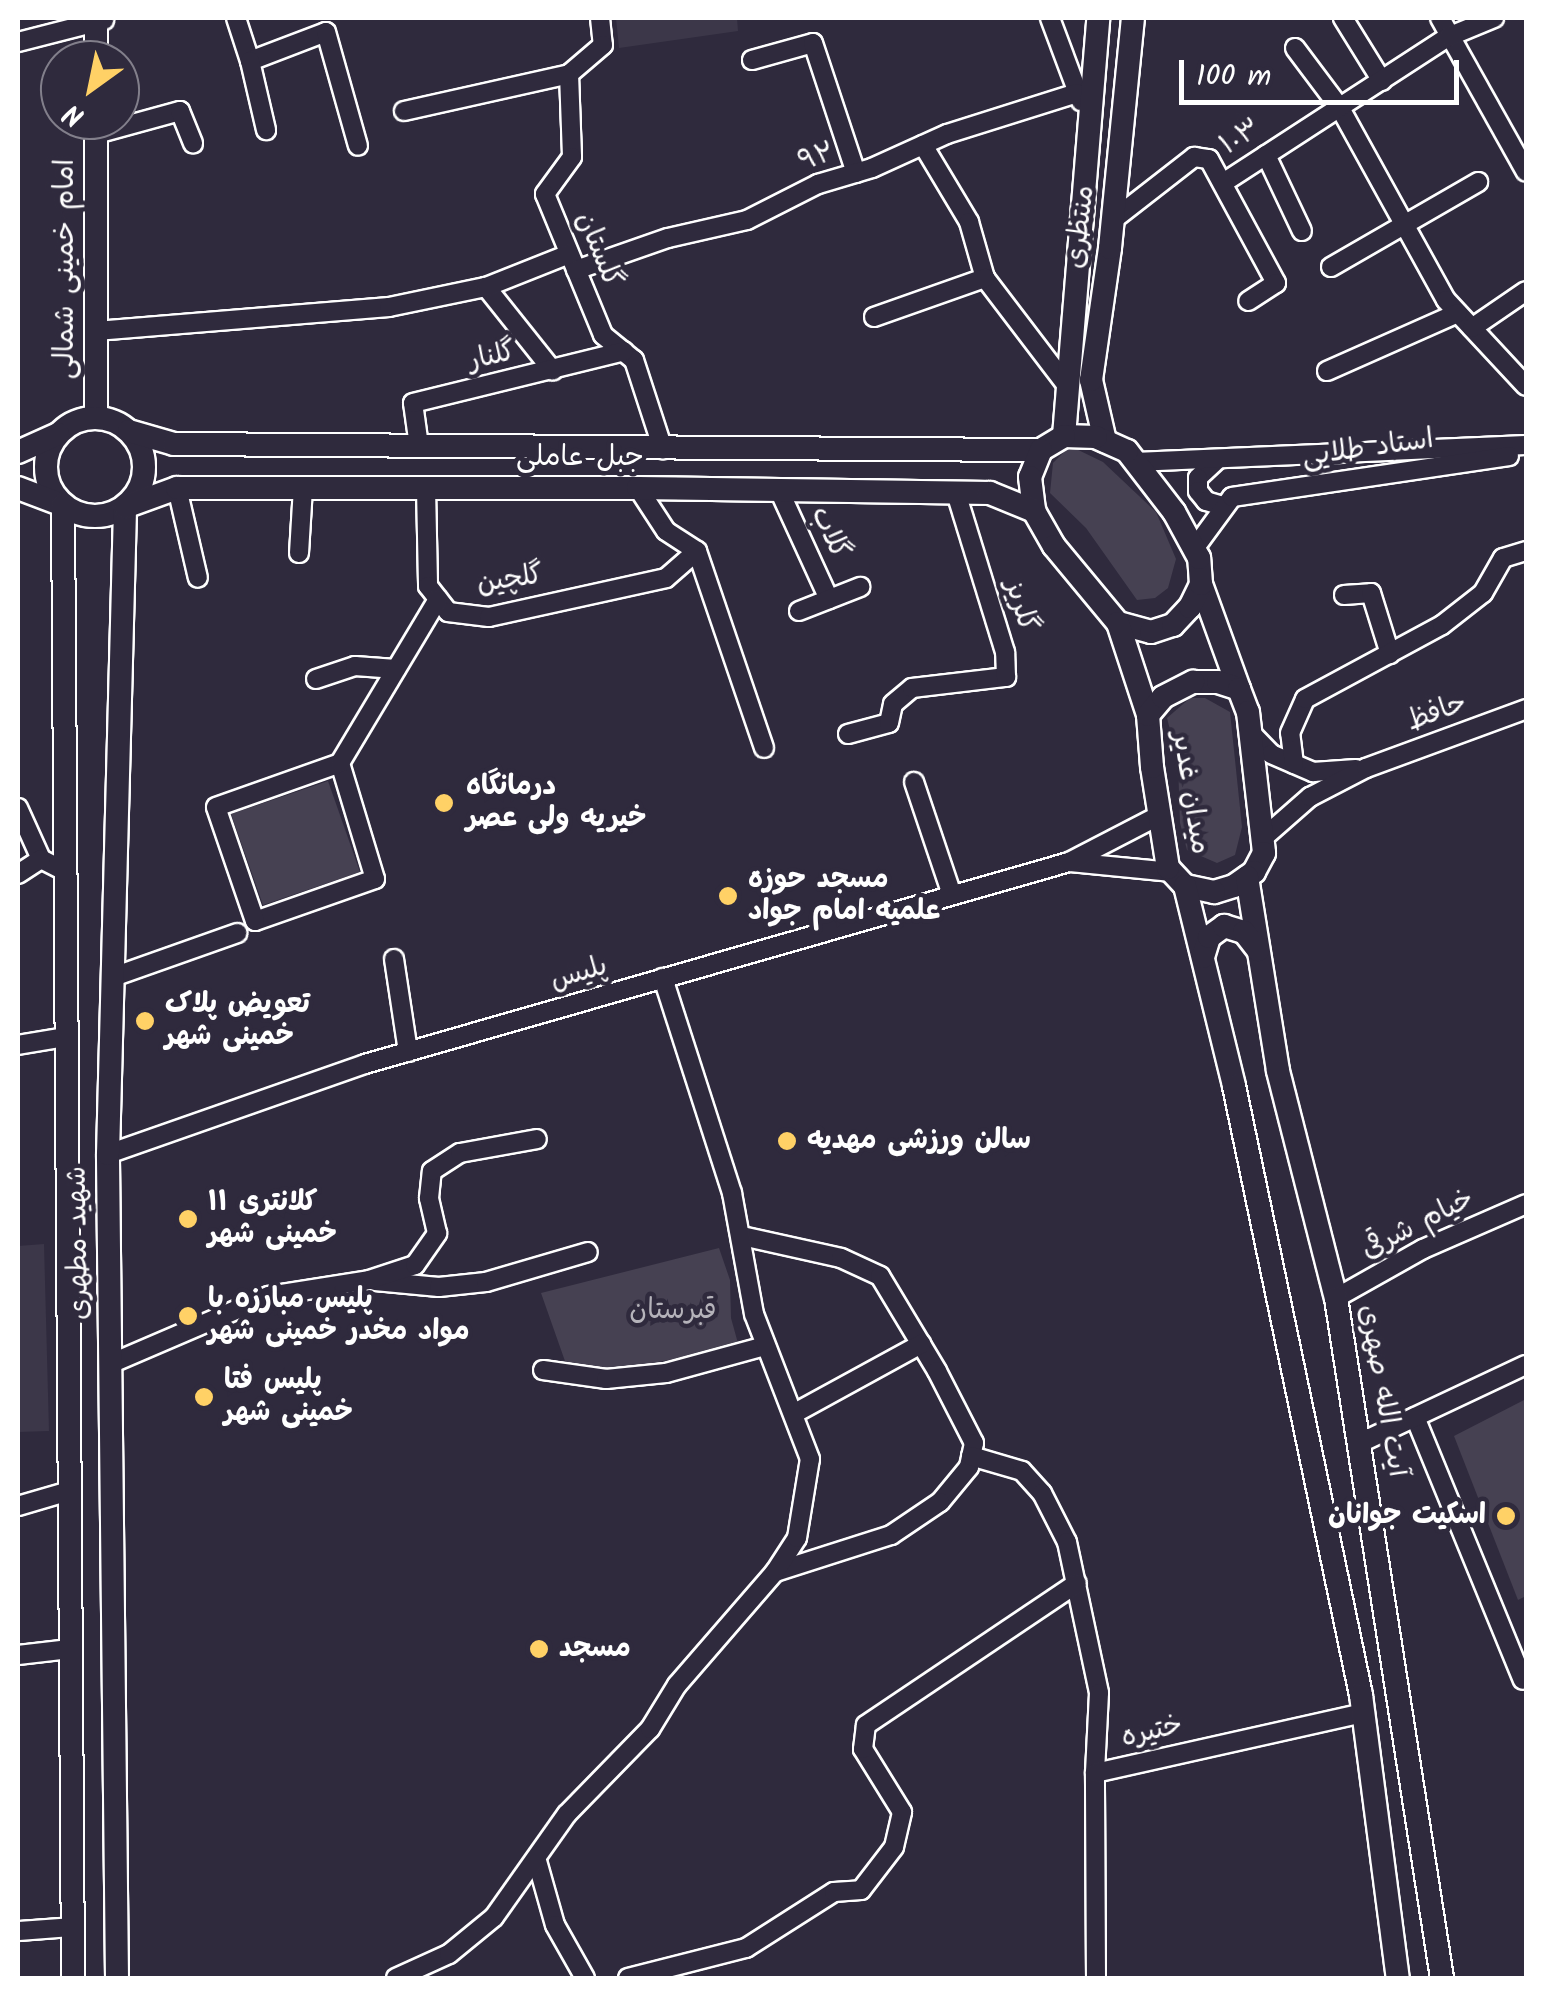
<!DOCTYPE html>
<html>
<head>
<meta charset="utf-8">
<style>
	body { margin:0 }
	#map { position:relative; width:1544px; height:1996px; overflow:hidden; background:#2f2a3d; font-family:Kalam,"Playpen Sans Arabic",sans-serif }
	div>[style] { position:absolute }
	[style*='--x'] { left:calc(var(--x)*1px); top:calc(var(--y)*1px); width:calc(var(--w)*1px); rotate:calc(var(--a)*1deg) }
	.built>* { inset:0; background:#3c3749 }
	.green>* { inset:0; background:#464152 }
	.roads { filter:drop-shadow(2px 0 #fff) drop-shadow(-2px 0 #fff) drop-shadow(0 2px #fff) drop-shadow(0 -2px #fff) }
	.minor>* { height:18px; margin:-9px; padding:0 9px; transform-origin:9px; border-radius:9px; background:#2f2a3d }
	.major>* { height:22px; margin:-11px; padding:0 11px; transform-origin:11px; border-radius:11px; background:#2f2a3d }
	.major>.ring { margin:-11px; padding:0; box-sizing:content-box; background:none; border:22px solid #2f2a3d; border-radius:50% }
	.dots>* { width:28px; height:28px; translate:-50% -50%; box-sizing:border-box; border:5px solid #2f2a3d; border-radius:50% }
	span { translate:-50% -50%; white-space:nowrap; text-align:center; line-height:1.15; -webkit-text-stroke:9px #2f2a3d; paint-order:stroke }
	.street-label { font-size:28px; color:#fff }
	.poi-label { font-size:28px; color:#fff; font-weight:700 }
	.left { translate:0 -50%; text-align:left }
	.right { translate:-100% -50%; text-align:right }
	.park-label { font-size:28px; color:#b5b3ba }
	.frame { position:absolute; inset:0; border:20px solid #fff; pointer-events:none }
	.north { position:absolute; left:40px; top:40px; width:100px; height:100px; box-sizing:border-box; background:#2f2a3d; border:2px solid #827f8b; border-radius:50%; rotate:213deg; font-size:28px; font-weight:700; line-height:40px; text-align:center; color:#fff }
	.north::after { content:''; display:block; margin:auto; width:35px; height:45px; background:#ffd166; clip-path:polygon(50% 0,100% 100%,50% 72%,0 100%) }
	.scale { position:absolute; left:1179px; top:60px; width:280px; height:45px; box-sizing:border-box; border:5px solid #fff; border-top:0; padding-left:12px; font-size:30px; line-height:35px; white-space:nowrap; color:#fff; -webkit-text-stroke:8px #2f2a3d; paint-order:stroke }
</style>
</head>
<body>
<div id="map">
	<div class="built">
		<div style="clip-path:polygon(616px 18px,737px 18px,738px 31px,619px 48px)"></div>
		<div style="clip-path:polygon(44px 1244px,49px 1431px,18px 1432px,18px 1246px)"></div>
	</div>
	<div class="green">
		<div style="clip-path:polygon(1070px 446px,1103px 462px,1156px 512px,1176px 559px,1168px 588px,1155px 598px,1137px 600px,1086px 528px,1050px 493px,1053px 463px)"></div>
		<div style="clip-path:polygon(1190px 698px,1205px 698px,1230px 712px,1242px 827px,1235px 855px,1217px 863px,1187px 850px,1180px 823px,1178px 762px,1167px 718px)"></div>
		<div style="clip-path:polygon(328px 781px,360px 872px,263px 905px,231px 814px)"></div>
		<div style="clip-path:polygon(719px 1248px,730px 1280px,731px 1318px,739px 1347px,614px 1370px,566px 1364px,541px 1293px)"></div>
		<div style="clip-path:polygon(1526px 1399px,1526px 1596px,1518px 1600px,1454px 1436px)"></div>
	</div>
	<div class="roads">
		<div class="minor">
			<div style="--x:236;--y:18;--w:45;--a:72"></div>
			<div style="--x:250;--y:61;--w:81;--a:-20.9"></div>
			<div style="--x:326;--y:32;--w:118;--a:74.3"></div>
			<div style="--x:600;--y:18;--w:27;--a:84"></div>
			<div style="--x:603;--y:45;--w:45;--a:139.5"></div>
			<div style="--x:569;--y:74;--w:83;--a:87.9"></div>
			<div style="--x:572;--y:157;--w:46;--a:126.1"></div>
			<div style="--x:545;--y:194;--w:152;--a:67.6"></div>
			<div style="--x:603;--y:335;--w:40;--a:39"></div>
			<div style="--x:634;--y:360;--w:94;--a:72"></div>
			<div style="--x:1050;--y:18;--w:89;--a:69.5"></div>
			<div style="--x:1343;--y:18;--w:74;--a:58.2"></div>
			<div style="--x:1440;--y:18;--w:176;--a:60.8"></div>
			<div style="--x:18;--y:42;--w:89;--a:-14.3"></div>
			<div style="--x:1295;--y:48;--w:75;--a:53.1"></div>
			<div style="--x:1340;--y:108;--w:219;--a:61.1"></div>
			<div style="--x:1446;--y:300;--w:117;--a:47.1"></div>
			<div style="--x:752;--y:60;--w:63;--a:-15.6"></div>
			<div style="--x:813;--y:43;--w:137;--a:71.7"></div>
			<div style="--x:250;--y:61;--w:71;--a:76.9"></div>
			<div style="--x:404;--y:111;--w:169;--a:-12.6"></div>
			<div style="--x:96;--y:134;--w:87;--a:-15.3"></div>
			<div style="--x:180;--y:111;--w:35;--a:68"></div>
			<div style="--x:923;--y:145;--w:90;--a:59.1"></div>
			<div style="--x:969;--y:222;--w:58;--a:74.1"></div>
			<div style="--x:985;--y:278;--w:137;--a:52.7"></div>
			<div style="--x:1266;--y:155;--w:84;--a:64.7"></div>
			<div style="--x:1223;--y:183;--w:268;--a:-33"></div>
			<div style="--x:1448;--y:37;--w:50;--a:-22.4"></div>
			<div style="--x:1113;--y:220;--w:103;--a:-37.9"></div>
			<div style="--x:1194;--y:157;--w:15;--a:8"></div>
			<div style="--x:1209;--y:159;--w:141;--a:61.6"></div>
			<div style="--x:1276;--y:283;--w:33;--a:147"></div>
			<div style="--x:1331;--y:267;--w:170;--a:-30"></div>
			<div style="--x:576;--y:270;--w:97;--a:-19.2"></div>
			<div style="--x:668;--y:238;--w:81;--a:-12.8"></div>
			<div style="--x:747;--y:220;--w:80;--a:-26.9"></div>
			<div style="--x:818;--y:184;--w:56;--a:-16.5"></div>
			<div style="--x:872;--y:168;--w:82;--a:-24.4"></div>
			<div style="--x:947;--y:134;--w:136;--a:-17.5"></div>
			<div style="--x:486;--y:287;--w:107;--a:51.4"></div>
			<div style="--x:874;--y:317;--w:118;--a:-19.4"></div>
			<div style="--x:1472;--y:328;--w:65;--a:-34.4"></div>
			<div style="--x:96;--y:331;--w:294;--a:-4.7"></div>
			<div style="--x:389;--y:307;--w:99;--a:-11.7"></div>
			<div style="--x:486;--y:287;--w:89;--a:-21.7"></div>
			<div style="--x:1327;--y:371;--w:143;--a:-23.9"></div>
			<div style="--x:419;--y:446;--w:43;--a:-97.9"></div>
			<div style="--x:413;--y:403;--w:217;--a:-13.8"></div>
			<div style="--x:1217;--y:460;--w:26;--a:137"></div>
			<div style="--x:1198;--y:478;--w:13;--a:90"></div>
			<div style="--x:1198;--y:491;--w:13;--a:51"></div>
			<div style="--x:1206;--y:501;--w:17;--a:17"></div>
			<div style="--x:1135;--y:462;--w:391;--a:-2.5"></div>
			<div style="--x:177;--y:488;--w:92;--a:76.9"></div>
			<div style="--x:426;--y:488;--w:98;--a:88.8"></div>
			<div style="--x:428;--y:586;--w:33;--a:52"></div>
			<div style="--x:448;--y:612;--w:41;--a:7"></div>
			<div style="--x:489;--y:617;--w:181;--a:-12.4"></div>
			<div style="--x:666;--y:578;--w:41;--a:-41.1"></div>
			<div style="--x:638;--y:488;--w:51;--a:56.9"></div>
			<div style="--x:666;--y:531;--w:37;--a:33"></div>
			<div style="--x:697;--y:551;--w:208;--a:71.2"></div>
			<div style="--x:779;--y:490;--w:120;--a:65.4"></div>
			<div style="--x:1194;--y:549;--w:64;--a:-53.8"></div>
			<div style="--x:1232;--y:497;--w:280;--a:-8.4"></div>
			<div style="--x:299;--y:553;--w:65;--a:-86.5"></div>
			<div style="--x:1344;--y:595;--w:27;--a:-4"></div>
			<div style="--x:1371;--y:593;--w:64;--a:72.7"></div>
			<div style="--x:799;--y:611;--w:66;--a:-21.5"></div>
			<div style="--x:316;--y:679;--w:41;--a:-18.4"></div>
			<div style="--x:355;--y:666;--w:41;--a:4.2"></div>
			<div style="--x:1251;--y:733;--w:29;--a:46"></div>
			<div style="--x:1271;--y:754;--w:46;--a:23.2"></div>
			<div style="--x:1313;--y:772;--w:43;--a:-4"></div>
			<div style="--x:848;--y:734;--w:42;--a:-15"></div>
			<div style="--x:889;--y:723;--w:19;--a:-78"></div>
			<div style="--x:893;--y:704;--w:25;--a:-40"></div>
			<div style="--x:912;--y:688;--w:95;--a:-6.7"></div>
			<div style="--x:1006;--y:677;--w:25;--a:-92"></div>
			<div style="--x:1005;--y:652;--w:166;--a:-107.1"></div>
			<div style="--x:340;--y:763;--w:121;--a:73.2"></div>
			<div style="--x:375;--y:879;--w:127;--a:160.7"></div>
			<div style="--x:255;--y:921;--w:120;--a:-108.9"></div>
			<div style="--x:216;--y:807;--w:132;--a:-19.5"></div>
			<div style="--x:340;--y:763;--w:191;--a:-59.1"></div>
			<div style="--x:1294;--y:764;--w:31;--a:-97"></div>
			<div style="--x:1290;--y:733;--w:37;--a:-66"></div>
			<div style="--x:1305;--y:699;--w:156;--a:-28.4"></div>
			<div style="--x:1442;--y:625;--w:52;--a:-38"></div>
			<div style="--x:1483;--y:593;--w:40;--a:-60.3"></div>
			<div style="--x:1503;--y:558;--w:24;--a:-17"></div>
			<div style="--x:914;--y:782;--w:119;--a:71.4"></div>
			<div style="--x:18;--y:808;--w:56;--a:65.7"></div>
			<div style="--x:41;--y:859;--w:27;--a:27"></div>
			<div style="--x:1262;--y:839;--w:64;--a:-41.2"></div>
			<div style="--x:1310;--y:797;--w:63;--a:-27.4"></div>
			<div style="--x:1366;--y:768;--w:171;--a:-20.2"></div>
			<div style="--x:1069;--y:862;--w:102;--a:5.6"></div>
			<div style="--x:18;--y:874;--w:27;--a:-33"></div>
			<div style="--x:394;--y:959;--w:94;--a:81.4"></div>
			<div style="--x:113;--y:977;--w:132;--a:-19.5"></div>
			<div style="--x:18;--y:1045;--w:49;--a:-9.5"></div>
			<div style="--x:108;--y:1154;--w:272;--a:-19.3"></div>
			<div style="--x:365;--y:1064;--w:732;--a:-16.01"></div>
			<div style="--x:1069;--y:862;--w:102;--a:-27.3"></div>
			<div style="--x:742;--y:1236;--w:101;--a:12.5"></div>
			<div style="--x:841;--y:1258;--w:43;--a:24.8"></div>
			<div style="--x:880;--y:1276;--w:111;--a:59"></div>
			<div style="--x:937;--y:1371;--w:81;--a:62.8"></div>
			<div style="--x:974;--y:1443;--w:25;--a:102"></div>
			<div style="--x:969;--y:1467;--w:45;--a:129.6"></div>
			<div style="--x:940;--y:1502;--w:59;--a:146"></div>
			<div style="--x:891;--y:1535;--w:122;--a:162.3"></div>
			<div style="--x:375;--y:1281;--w:64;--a:5.4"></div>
			<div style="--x:439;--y:1287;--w:47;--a:-6.1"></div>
			<div style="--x:486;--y:1282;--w:106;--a:-16.4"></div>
			<div style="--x:1336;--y:1298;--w:100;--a:-29.4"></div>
			<div style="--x:1423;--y:1249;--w:112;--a:-23.6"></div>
			<div style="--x:110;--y:1364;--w:173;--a:-23.2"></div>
			<div style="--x:269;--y:1296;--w:101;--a:-9.1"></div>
			<div style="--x:369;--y:1280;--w:48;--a:-18.1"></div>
			<div style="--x:415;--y:1265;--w:39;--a:-55"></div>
			<div style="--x:437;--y:1233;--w:36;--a:-103"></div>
			<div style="--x:429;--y:1198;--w:27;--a:-84"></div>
			<div style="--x:432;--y:1171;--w:33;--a:-33"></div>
			<div style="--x:460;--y:1153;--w:78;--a:-10.3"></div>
			<div style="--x:543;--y:1370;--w:64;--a:8.1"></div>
			<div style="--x:606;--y:1379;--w:60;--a:-5.7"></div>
			<div style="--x:666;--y:1373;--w:103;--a:-15.3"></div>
			<div style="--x:795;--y:1413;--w:144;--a:-28.7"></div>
			<div style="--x:1415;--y:1417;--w:284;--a:67.7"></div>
			<div style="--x:1362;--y:1442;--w:181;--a:-25.2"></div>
			<div style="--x:971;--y:1456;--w:53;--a:16.4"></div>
			<div style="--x:1022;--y:1471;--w:30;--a:48"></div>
			<div style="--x:1042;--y:1493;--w:55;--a:63"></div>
			<div style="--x:1067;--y:1542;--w:154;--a:78"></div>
			<div style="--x:1099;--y:1693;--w:80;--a:92.9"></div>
			<div style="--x:18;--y:1506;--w:53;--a:-16.4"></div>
			<div style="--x:18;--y:1655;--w:52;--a:-6.6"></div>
			<div style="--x:537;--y:1861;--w:66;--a:74.3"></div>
			<div style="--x:555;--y:1925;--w:61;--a:60.5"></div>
			<div style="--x:18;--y:1931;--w:54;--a:-4.2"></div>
			<div style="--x:396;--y:1978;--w:58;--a:-24.4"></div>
			<div style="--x:449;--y:1954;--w:58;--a:-39.4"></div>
			<div style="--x:494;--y:1917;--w:126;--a:-54.7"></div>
			<div style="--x:567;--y:1814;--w:119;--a:-45.7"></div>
			<div style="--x:650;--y:1729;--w:52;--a:-58.5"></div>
			<div style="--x:677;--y:1685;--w:150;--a:-49.1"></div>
			<div style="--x:775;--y:1572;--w:40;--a:-57.1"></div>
			<div style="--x:797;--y:1538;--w:80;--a:-80.7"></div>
			<div style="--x:810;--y:1459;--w:155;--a:-111.1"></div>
			<div style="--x:754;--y:1314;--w:123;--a:-100.3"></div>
			<div style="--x:732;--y:1193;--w:226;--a:-107.8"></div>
			<div style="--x:628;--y:1978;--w:122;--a:-14.3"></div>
			<div style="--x:746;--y:1948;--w:104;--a:-32.5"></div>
			<div style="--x:834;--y:1892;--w:27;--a:-4"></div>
			<div style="--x:861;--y:1890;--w:54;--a:-52.5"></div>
			<div style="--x:894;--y:1847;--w:36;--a:-77"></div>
			<div style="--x:902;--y:1812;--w:74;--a:-121.8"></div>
			<div style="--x:863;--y:1749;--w:24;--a:-83"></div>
			<div style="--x:866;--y:1725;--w:254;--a:-33.9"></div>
			<div style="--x:1096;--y:1978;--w:205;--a:-90.3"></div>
			<div style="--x:1095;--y:1773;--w:275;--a:-12.6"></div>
		</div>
		<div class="major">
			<div style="--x:96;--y:18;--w:42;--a:90"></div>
			<div style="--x:96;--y:120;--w:298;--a:90"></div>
			<div class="ring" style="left:46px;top:418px;width:76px;height:76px"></div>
			<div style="--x:129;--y:431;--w:47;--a:16.1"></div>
			<div style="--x:174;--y:444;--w:867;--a:0.4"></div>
			<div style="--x:1064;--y:436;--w:419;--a:-85.3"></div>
			<div style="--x:1105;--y:441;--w:63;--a:-102.9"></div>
			<div style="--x:1091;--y:380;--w:133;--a:-81.8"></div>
			<div style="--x:1110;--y:248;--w:231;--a:-84.3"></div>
			<div style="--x:18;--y:452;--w:44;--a:-24.2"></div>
			<div style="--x:18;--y:488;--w:48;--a:20.7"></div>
			<div style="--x:63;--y:505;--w:1473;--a:89.61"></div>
			<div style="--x:1201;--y:584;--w:112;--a:70.1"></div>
			<div style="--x:1118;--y:623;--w:34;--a:15"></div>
			<div style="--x:1151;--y:632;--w:23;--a:-18"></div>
			<div style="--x:1173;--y:625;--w:25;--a:-47"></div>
			<div style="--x:1190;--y:607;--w:25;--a:-64"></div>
			<div style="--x:1201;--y:584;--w:26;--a:-94"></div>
			<div style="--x:1199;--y:558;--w:52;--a:-118.5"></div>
			<div style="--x:1174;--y:512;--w:77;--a:-127.6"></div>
			<div style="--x:1127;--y:451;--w:34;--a:-156"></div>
			<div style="--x:1096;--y:437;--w:32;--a:-178"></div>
			<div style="--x:1064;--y:436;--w:27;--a:149"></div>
			<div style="--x:1041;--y:450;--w:29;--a:112"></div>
			<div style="--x:1030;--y:477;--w:34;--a:83"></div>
			<div style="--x:1034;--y:511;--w:40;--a:60.3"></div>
			<div style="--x:1054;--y:546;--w:100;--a:50.3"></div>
			<div style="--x:1118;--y:623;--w:97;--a:71.9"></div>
			<div style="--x:1193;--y:682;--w:25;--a:0"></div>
			<div style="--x:1218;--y:682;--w:22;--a:18"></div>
			<div style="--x:1239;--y:689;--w:25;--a:69"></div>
			<div style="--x:1248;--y:712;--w:142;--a:83.5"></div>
			<div style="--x:1264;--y:853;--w:21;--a:118"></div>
			<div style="--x:1254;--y:872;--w:24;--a:145"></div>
			<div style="--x:1234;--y:886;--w:21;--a:163"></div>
			<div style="--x:1214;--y:892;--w:30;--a:-168"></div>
			<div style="--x:1185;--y:886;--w:25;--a:-133"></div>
			<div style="--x:1168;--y:868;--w:102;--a:-99"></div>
			<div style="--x:1152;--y:767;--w:52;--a:-94.4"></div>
			<div style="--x:1148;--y:715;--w:23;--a:-50"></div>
			<div style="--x:1163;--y:697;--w:34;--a:-27"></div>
			<div style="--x:1247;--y:877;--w:196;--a:80.9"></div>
			<div style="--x:1278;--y:1071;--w:234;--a:75.7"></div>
			<div style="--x:1336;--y:1298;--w:688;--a:81.14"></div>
			<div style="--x:1185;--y:886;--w:206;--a:76.2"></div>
			<div style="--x:1234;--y:1086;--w:622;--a:78.22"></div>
			<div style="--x:1361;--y:1695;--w:285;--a:82.6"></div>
			<div style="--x:1203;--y:957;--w:21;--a:-73"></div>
			<div style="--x:1209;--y:937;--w:19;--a:-36"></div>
			<div style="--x:1224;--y:926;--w:21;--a:17"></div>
			<div style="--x:1244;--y:932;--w:23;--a:52"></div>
			<div style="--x:117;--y:1978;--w:824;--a:-90.63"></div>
			<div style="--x:108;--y:1154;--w:647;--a:-88.49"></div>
			<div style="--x:125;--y:507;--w:55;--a:-20.1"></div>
			<div style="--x:177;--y:488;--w:461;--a:0"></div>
			<div style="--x:638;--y:488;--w:352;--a:0.8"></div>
			<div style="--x:990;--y:493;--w:48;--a:22.2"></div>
		</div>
	</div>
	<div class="dots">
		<div style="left:444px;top:803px;background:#ffd166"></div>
		<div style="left:728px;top:896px;background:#ffd166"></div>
		<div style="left:145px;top:1021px;background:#ffd166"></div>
		<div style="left:787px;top:1141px;background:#ffd166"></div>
		<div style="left:188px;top:1219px;background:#ffd166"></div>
		<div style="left:188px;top:1316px;background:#ffd166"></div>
		<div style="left:204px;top:1397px;background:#ffd166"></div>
		<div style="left:1506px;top:1516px;background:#ffd166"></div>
		<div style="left:539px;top:1649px;background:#ffd166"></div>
	</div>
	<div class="street-label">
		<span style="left:1241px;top:138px;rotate:-32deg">۱۰۳</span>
		<span style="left:817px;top:158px;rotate:-20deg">۹۲</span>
		<span style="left:1081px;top:227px;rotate:-83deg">منتظری</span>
		<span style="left:598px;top:250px;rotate:68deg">گلستان</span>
		<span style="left:66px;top:269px;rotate:-90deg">امام خمینی شمالی</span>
		<span style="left:492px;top:357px;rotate:-13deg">گلنار</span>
		<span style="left:1368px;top:449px;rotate:-8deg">استاد طلایی</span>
		<span style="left:580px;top:458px">جبل عاملی</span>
		<span style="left:829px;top:533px;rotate:65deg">گلاب</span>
		<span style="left:510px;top:580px;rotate:-8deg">گلچین</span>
		<span style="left:1020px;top:606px;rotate:73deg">گلریز</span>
		<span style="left:1437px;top:713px;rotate:-20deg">حافظ</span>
		<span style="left:1190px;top:793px;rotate:81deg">میدان غدیر</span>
		<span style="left:579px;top:974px;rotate:-16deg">پلیس</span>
		<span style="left:1418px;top:1225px;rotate:-27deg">خیام شرقی</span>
		<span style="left:79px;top:1243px;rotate:-91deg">شهید مطهری</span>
		<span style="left:1382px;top:1391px;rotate:80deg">آیت الله صهری</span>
		<span style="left:1152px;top:1732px;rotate:-13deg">ختیره</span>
	</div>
	<div class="poi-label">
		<span class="left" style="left:466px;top:803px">درمانگاه<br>خیریه ولی عصر</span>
		<span class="left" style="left:748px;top:896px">مسجد حوزه<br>علمیه امام جواد</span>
		<span class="left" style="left:165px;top:1021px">تعویض پلاک<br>خمینی شهر</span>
		<span class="left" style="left:807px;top:1141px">سالن ورزشی مهدیه</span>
		<span class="left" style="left:208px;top:1219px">کلانتری ۱۱<br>خمینی شهر</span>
		<span class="left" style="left:208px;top:1316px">پلیس مبارزه با<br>مواد مخدر خمینی شهر</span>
		<span class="left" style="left:224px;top:1397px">پلیس فتا<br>خمینی شهر</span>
		<span class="right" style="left:1486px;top:1516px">اسکیت جوانان</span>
		<span class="left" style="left:559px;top:1649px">مسجد</span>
	</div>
	<div class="park-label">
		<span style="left:673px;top:1311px">قبرستان</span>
	</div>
	<div class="frame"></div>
	<div class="north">N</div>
	<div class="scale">100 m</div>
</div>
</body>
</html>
